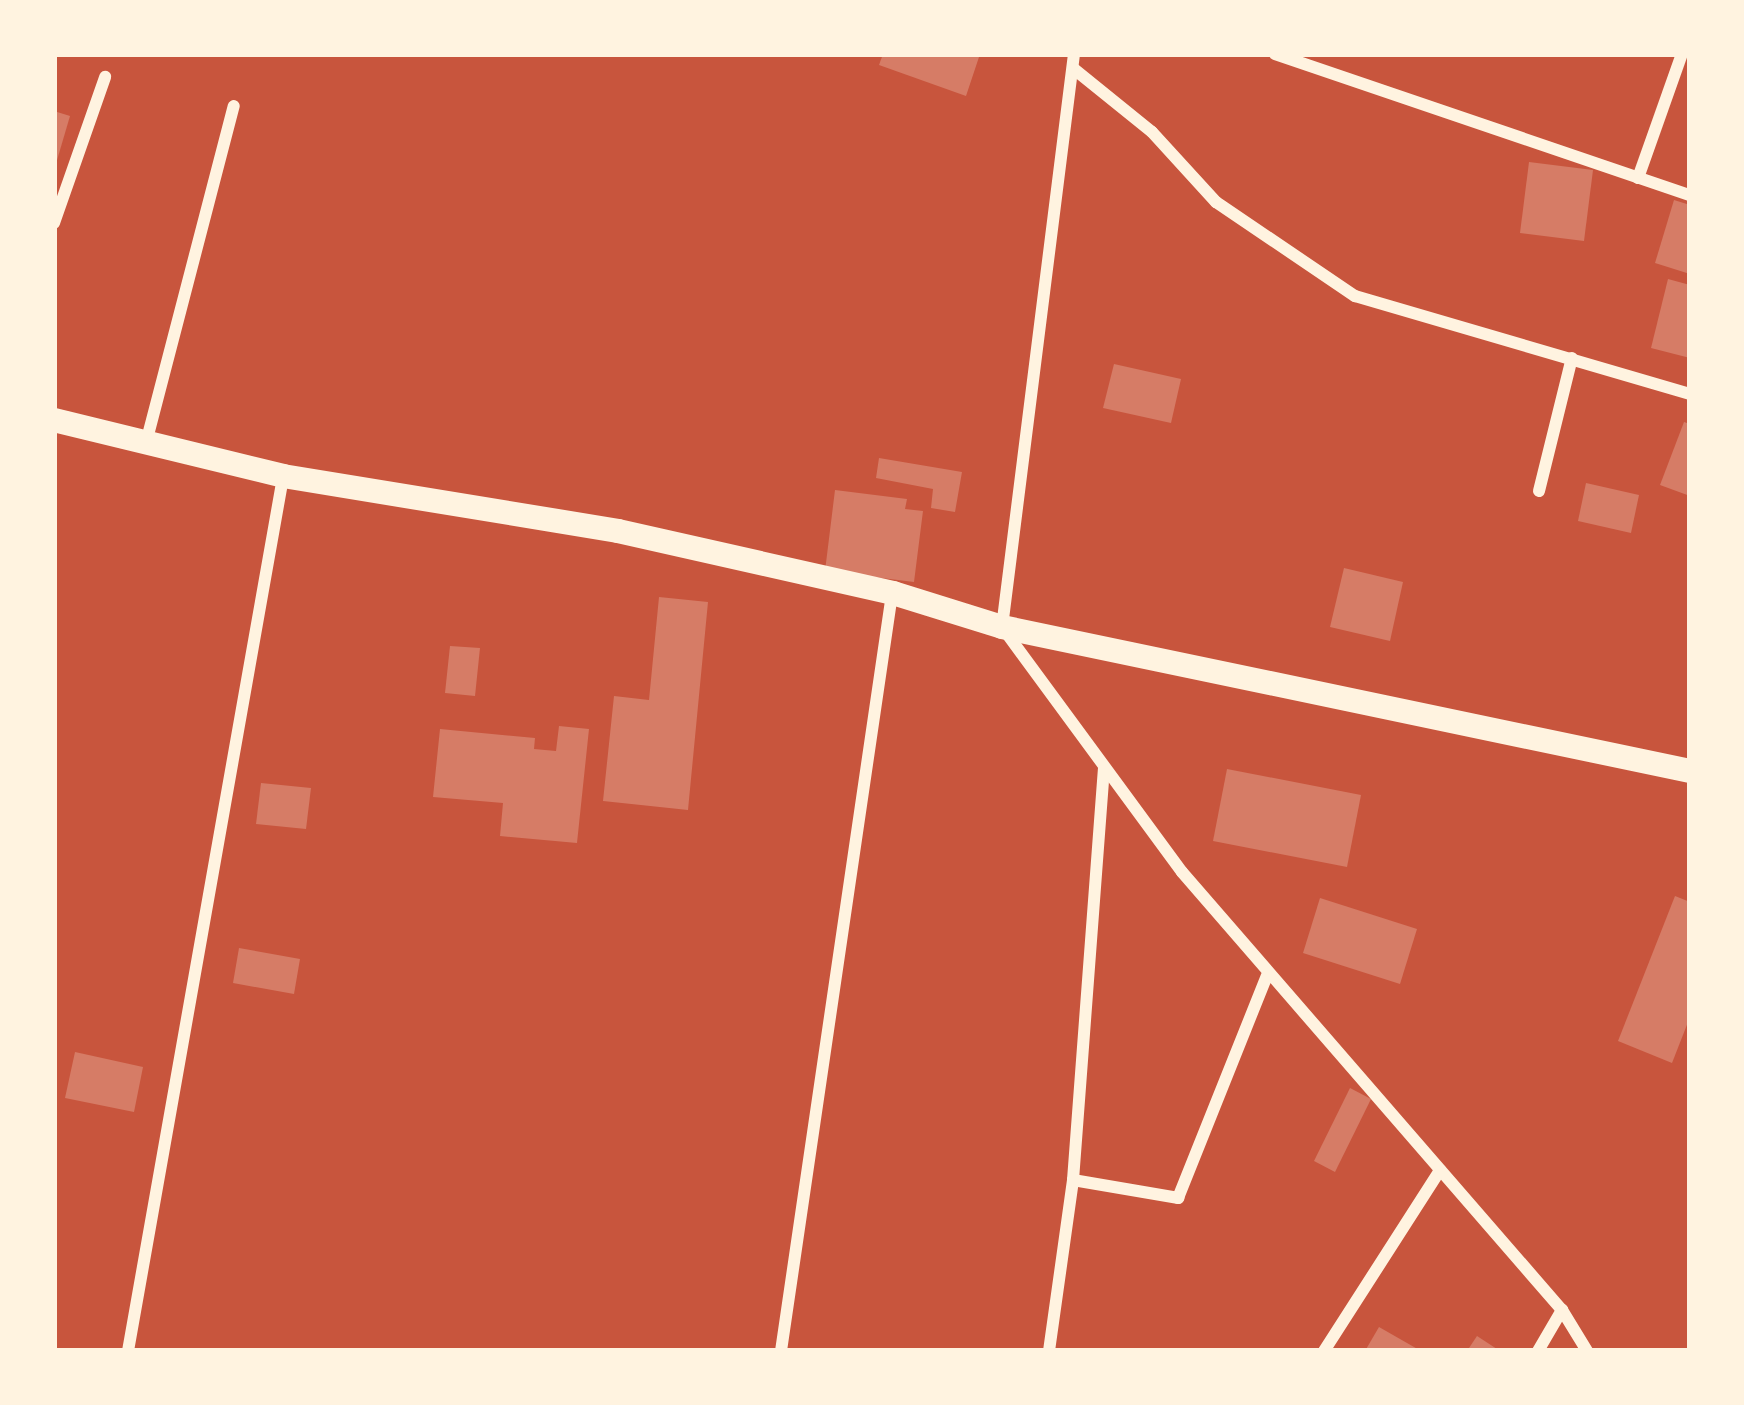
<!DOCTYPE html>
<html>
<head>
<meta charset="utf-8">
<style>
	body { margin:0 }
	#map { position:relative; width:1744px; height:1405px; overflow:hidden; background:#c8553d; font-family:"Zilla Slab",serif }
	div>[style] { position:absolute }
	[style*='--x'] { left:calc(var(--x)*1px); top:calc(var(--y)*1px); width:calc(var(--w)*1px); rotate:calc(var(--a)*1deg) }
	.building>* { inset:0; background:#d67c66 }
	.minor>* { height:12px; margin:-6px; padding:0 6px; transform-origin:6px; border-radius:6px; background:#fff3e0 }
	.secondary>* { height:24px; margin:-12px; padding:0 12px; transform-origin:12px; border-radius:12px; background:#fff3e0 }
	span { translate:-50% -50%; white-space:nowrap; text-align:center; line-height:1.15; -webkit-text-stroke:9px #fff3e0; paint-order:stroke }
	.frame { position:absolute; inset:0; border:57px solid #fff3e0; pointer-events:none }
</style>
</head>
<body>
<div id="map">
	<div class="building">
		<div style="clip-path:polygon(883px 54px,980px 54px,966px 96px,879px 65px)"></div>
		<div style="clip-path:polygon(54px 111px,70px 116px,55px 167px,54px 167px)"></div>
		<div style="clip-path:polygon(1529px 162px,1593px 170px,1584px 241px,1520px 233px)"></div>
		<div style="clip-path:polygon(1674px 200px,1690px 205px,1690px 274px,1655px 263px)"></div>
		<div style="clip-path:polygon(1668px 279px,1690px 285px,1690px 358px,1651px 348px)"></div>
		<div style="clip-path:polygon(1114px 364px,1181px 379px,1171px 423px,1103px 408px)"></div>
		<div style="clip-path:polygon(1684px 422px,1690px 424px,1690px 496px,1660px 485px)"></div>
		<div style="clip-path:polygon(879px 458px,962px 472px,955px 512px,931px 508px,933px 489px,876px 478px)"></div>
		<div style="clip-path:polygon(1586px 483px,1639px 495px,1631px 533px,1578px 521px)"></div>
		<div style="clip-path:polygon(835px 490px,907px 499px,905px 509px,923px 511px,914px 582px,825px 571px)"></div>
		<div style="clip-path:polygon(1344px 568px,1403px 582px,1390px 641px,1330px 627px)"></div>
		<div style="clip-path:polygon(659px 597px,708px 602px,688px 810px,603px 801px,614px 696px,649px 700px)"></div>
		<div style="clip-path:polygon(450px 646px,480px 648px,475px 696px,445px 693px)"></div>
		<div style="clip-path:polygon(559px 726px,589px 729px,577px 843px,500px 836px,503px 803px,433px 797px,440px 729px,535px 738px,534px 749px,556px 751px)"></div>
		<div style="clip-path:polygon(1227px 769px,1361px 795px,1347px 867px,1213px 841px)"></div>
		<div style="clip-path:polygon(261px 783px,311px 788px,306px 829px,256px 824px)"></div>
		<div style="clip-path:polygon(1675px 896px,1690px 902px,1690px 1017px,1672px 1063px,1618px 1041px)"></div>
		<div style="clip-path:polygon(1320px 898px,1417px 929px,1400px 984px,1303px 953px)"></div>
		<div style="clip-path:polygon(239px 948px,300px 959px,294px 994px,233px 983px)"></div>
		<div style="clip-path:polygon(75px 1052px,143px 1067px,134px 1112px,65px 1098px)"></div>
		<div style="clip-path:polygon(1350px 1088px,1371px 1099px,1335px 1172px,1314px 1161px)"></div>
		<div style="clip-path:polygon(1379px 1327px,1421px 1351px,1365px 1351px)"></div>
		<div style="clip-path:polygon(1477px 1336px,1500px 1351px,1467px 1351px)"></div>
	</div>
	<div class="minor">
		<div style="--x:1074;--y:54;--w:578;--a:97.16"></div>
		<div style="--x:1002;--y:627;--w:304;--a:53.7"></div>
		<div style="--x:1182;--y:872;--w:580;--a:49.06"></div>
		<div style="--x:1562;--y:1310;--w:48;--a:58.6"></div>
		<div style="--x:1275;--y:54;--w:438;--a:18.8"></div>
		<div style="--x:1074;--y:69;--w:100;--a:38.9"></div>
		<div style="--x:1152;--y:132;--w:95;--a:47.6"></div>
		<div style="--x:1216;--y:202;--w:168;--a:34.1"></div>
		<div style="--x:1355;--y:296;--w:349;--a:16.3"></div>
		<div style="--x:1638;--y:178;--w:132;--a:-70.5"></div>
		<div style="--x:54;--y:223;--w:155;--a:-70.7"></div>
		<div style="--x:147;--y:439;--w:344;--a:-75.4"></div>
		<div style="--x:1539;--y:491;--w:137;--a:-76.1"></div>
		<div style="--x:1073;--y:1180;--w:107;--a:9.7"></div>
		<div style="--x:1178;--y:1198;--w:239;--a:-68.2"></div>
		<div style="--x:128;--y:1351;--w:888;--a:-79.94"></div>
		<div style="--x:781;--y:1351;--w:765;--a:-81.66"></div>
		<div style="--x:1049;--y:1351;--w:173;--a:-82"></div>
		<div style="--x:1073;--y:1180;--w:412;--a:-85.7"></div>
		<div style="--x:1324;--y:1351;--w:215;--a:-57.3"></div>
		<div style="--x:1538;--y:1351;--w:48;--a:-59.7"></div>
	</div>
	<div class="secondary">
		<div style="--x:54;--y:420;--w:236;--a:13.7"></div>
		<div style="--x:283;--y:476;--w:339;--a:9.3"></div>
		<div style="--x:618;--y:531;--w:282;--a:12.7"></div>
		<div style="--x:893;--y:593;--w:114;--a:17.3"></div>
		<div style="--x:1002;--y:627;--w:703;--a:11.82"></div>
	</div>
	<div class="frame"></div>
</div>
</body>
</html>
